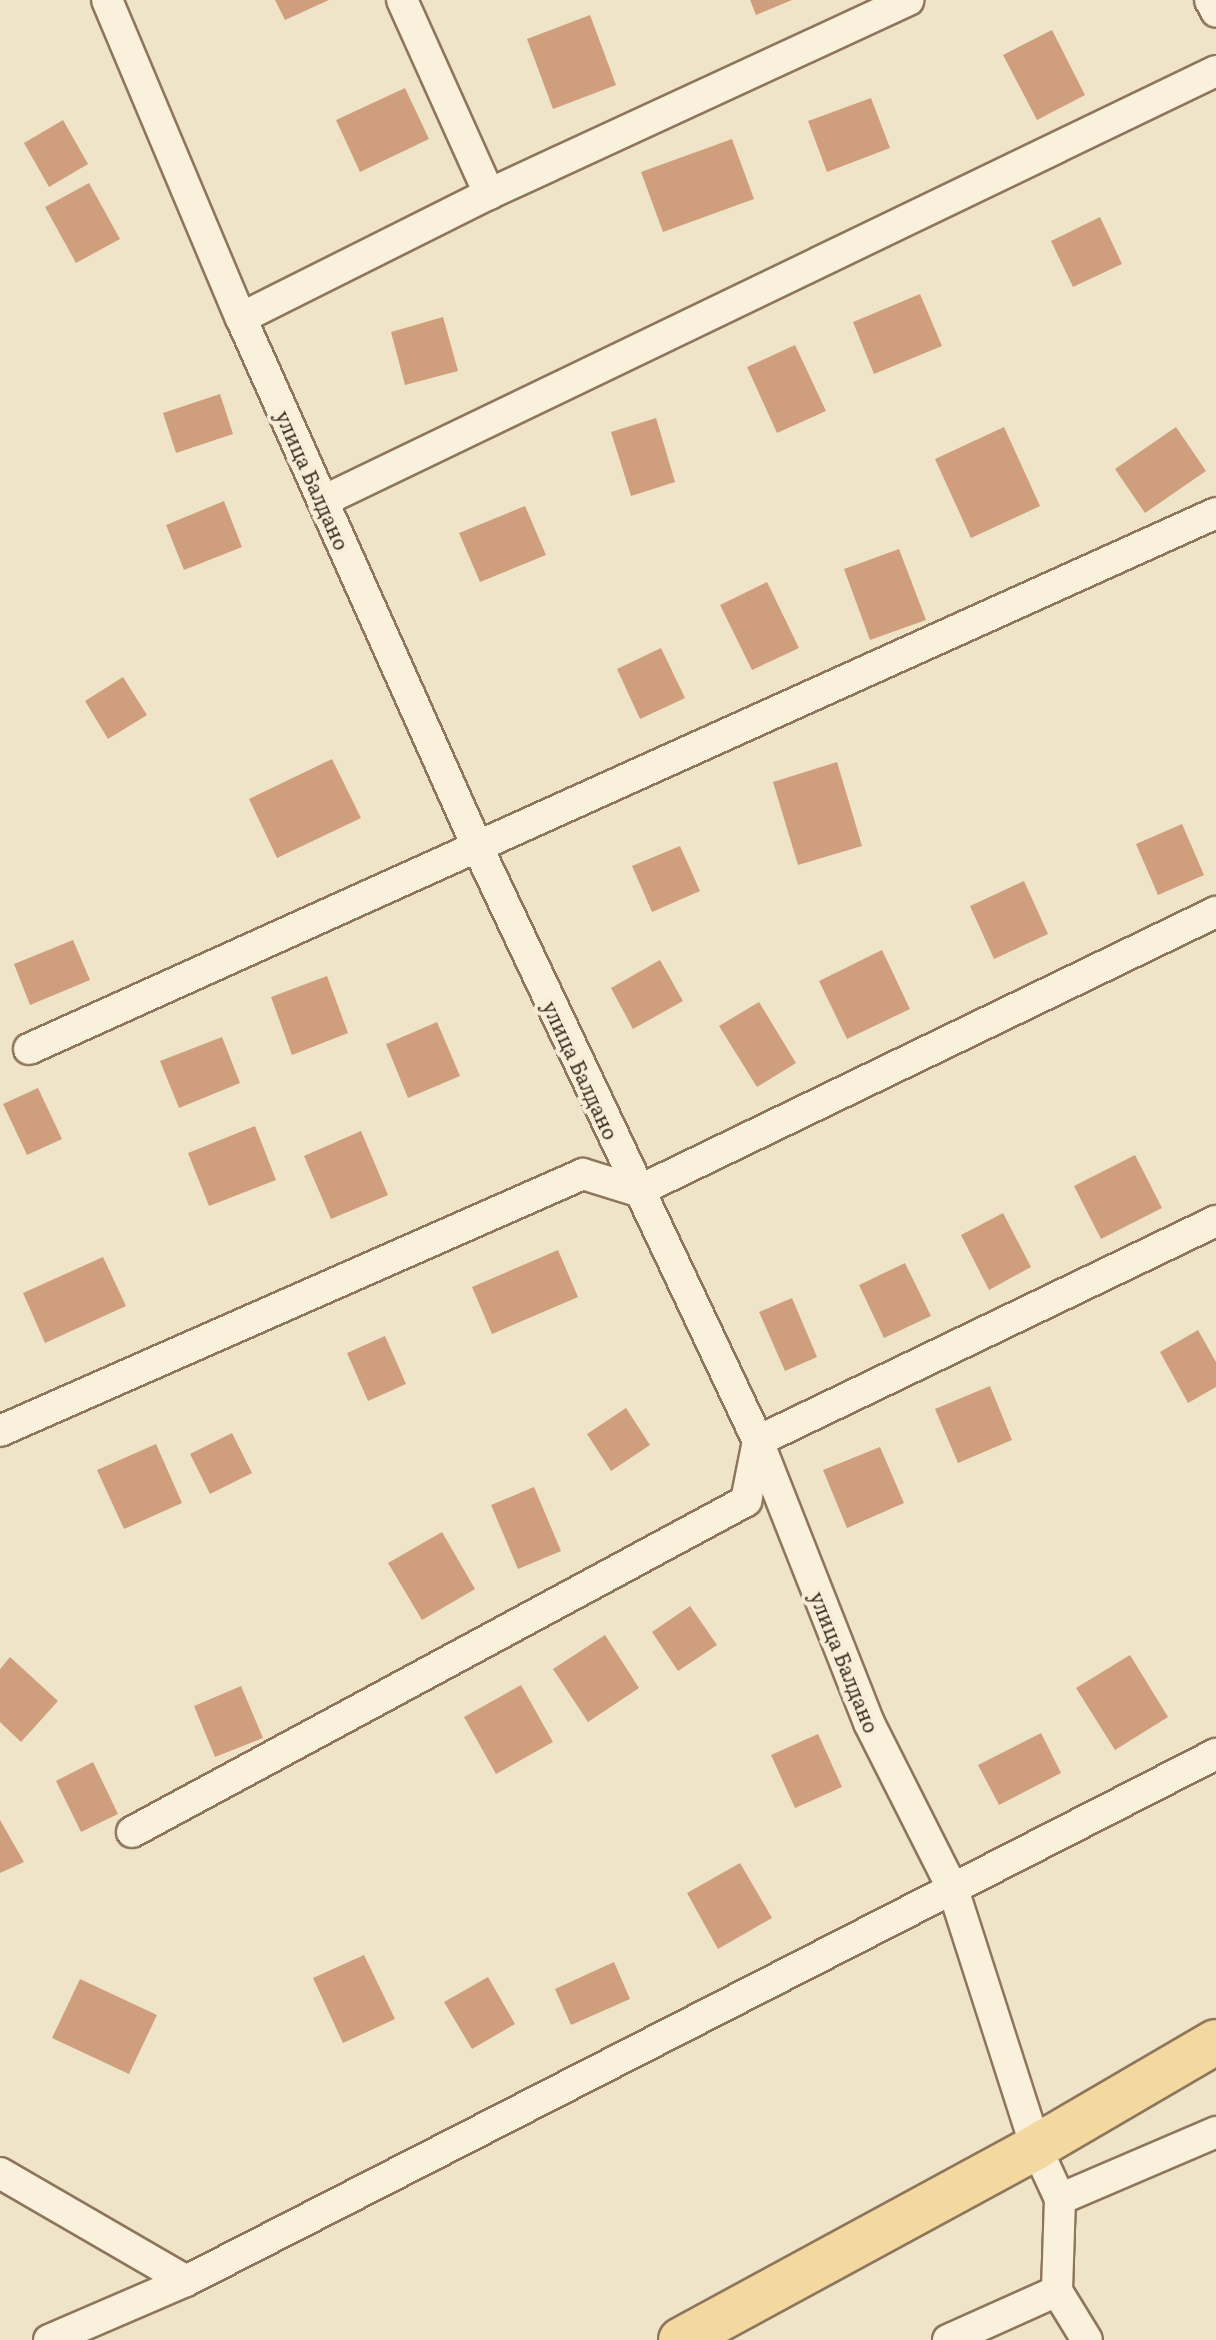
<!DOCTYPE html>
<html>
<head>
<meta charset="utf-8">
<style>
	body { margin:0 }
	#map { position:relative; width:1216px; height:2340px; overflow:hidden; background:#f0e4c8; font-family:Literata,serif }
	div>[style] { position:absolute }
	[style*='--x'] { left:calc(var(--x)*1px); top:calc(var(--y)*1px); width:calc(var(--w)*1px); rotate:calc(var(--a)*1deg) }
	.building>* { inset:0; background:#cf9f7d }
	.roads { filter:drop-shadow(2px 0 #8d765c) drop-shadow(-2px 0 #8d765c) drop-shadow(0 2px #8d765c) drop-shadow(0 -2px #8d765c) }
	.minor>* { height:30px; margin:-15px; padding:0 15px; transform-origin:15px; border-radius:15px; background:#faf1dc }
	.primary>* { height:44px; margin:-22px; padding:0 22px; transform-origin:22px; border-radius:22px; background:#f3d9a0 }
	span { translate:-50% -50%; white-space:nowrap; text-align:center; line-height:1.15; -webkit-text-stroke:8px #f7eed8; paint-order:stroke }
	.street-label { font-size:20px; color:#3d2e20 }
</style>
</head>
<body>
<div id="map">
	<div class="building">
		<div style="clip-path:polygon(275px 0,329px 0,285px 20px)"></div>
		<div style="clip-path:polygon(750px 0,792px 0,756px 15px)"></div>
		<div style="clip-path:polygon(590px 15px,616px 85px,553px 109px,527px 39px)"></div>
		<div style="clip-path:polygon(1052px 30px,1085px 95px,1037px 120px,1003px 55px)"></div>
		<div style="clip-path:polygon(405px 88px,429px 139px,360px 172px,336px 120px)"></div>
		<div style="clip-path:polygon(871px 98px,890px 148px,827px 172px,808px 121px)"></div>
		<div style="clip-path:polygon(63px 120px,88px 164px,49px 187px,24px 143px)"></div>
		<div style="clip-path:polygon(732px 139px,754px 199px,663px 232px,641px 172px)"></div>
		<div style="clip-path:polygon(89px 183px,120px 239px,76px 263px,45px 207px)"></div>
		<div style="clip-path:polygon(1100px 217px,1122px 264px,1073px 287px,1051px 241px)"></div>
		<div style="clip-path:polygon(920px 294px,942px 346px,874px 374px,853px 322px)"></div>
		<div style="clip-path:polygon(443px 317px,458px 371px,405px 385px,391px 332px)"></div>
		<div style="clip-path:polygon(795px 345px,826px 411px,777px 433px,747px 367px)"></div>
		<div style="clip-path:polygon(220px 394px,233px 434px,176px 453px,163px 413px)"></div>
		<div style="clip-path:polygon(656px 418px,675px 482px,631px 496px,611px 432px)"></div>
		<div style="clip-path:polygon(1004px 427px,1040px 506px,971px 538px,935px 459px)"></div>
		<div style="clip-path:polygon(1176px 427px,1206px 471px,1145px 513px,1115px 469px)"></div>
		<div style="clip-path:polygon(224px 501px,242px 547px,184px 570px,166px 525px)"></div>
		<div style="clip-path:polygon(525px 506px,546px 555px,480px 582px,459px 533px)"></div>
		<div style="clip-path:polygon(899px 549px,926px 620px,870px 640px,844px 569px)"></div>
		<div style="clip-path:polygon(767px 582px,799px 648px,752px 670px,720px 605px)"></div>
		<div style="clip-path:polygon(661px 648px,685px 698px,640px 719px,617px 669px)"></div>
		<div style="clip-path:polygon(123px 677px,147px 715px,108px 739px,85px 701px)"></div>
		<div style="clip-path:polygon(332px 759px,361px 818px,277px 858px,249px 799px)"></div>
		<div style="clip-path:polygon(837px 762px,862px 846px,798px 865px,773px 782px)"></div>
		<div style="clip-path:polygon(1182px 824px,1204px 875px,1158px 895px,1136px 844px)"></div>
		<div style="clip-path:polygon(680px 846px,700px 891px,652px 912px,632px 866px)"></div>
		<div style="clip-path:polygon(1024px 881px,1048px 934px,994px 959px,970px 906px)"></div>
		<div style="clip-path:polygon(73px 940px,90px 980px,30px 1005px,14px 964px)"></div>
		<div style="clip-path:polygon(882px 950px,910px 1009px,847px 1039px,819px 981px)"></div>
		<div style="clip-path:polygon(660px 960px,683px 1001px,633px 1029px,611px 988px)"></div>
		<div style="clip-path:polygon(327px 976px,348px 1033px,292px 1055px,271px 997px)"></div>
		<div style="clip-path:polygon(759px 1002px,796px 1063px,757px 1087px,719px 1026px)"></div>
		<div style="clip-path:polygon(437px 1022px,460px 1076px,408px 1098px,386px 1044px)"></div>
		<div style="clip-path:polygon(222px 1037px,240px 1083px,179px 1108px,160px 1061px)"></div>
		<div style="clip-path:polygon(38px 1088px,62px 1139px,27px 1155px,3px 1104px)"></div>
		<div style="clip-path:polygon(255px 1126px,276px 1180px,209px 1206px,188px 1153px)"></div>
		<div style="clip-path:polygon(361px 1131px,388px 1195px,331px 1219px,304px 1156px)"></div>
		<div style="clip-path:polygon(1135px 1155px,1162px 1208px,1101px 1239px,1074px 1186px)"></div>
		<div style="clip-path:polygon(1003px 1213px,1031px 1267px,989px 1290px,961px 1235px)"></div>
		<div style="clip-path:polygon(558px 1250px,578px 1297px,492px 1334px,472px 1287px)"></div>
		<div style="clip-path:polygon(103px 1257px,126px 1306px,45px 1343px,23px 1293px)"></div>
		<div style="clip-path:polygon(905px 1263px,931px 1316px,884px 1338px,859px 1285px)"></div>
		<div style="clip-path:polygon(792px 1298px,817px 1357px,785px 1371px,759px 1312px)"></div>
		<div style="clip-path:polygon(1198px 1330px,1216px 1362px,1216px 1387px,1188px 1403px,1160px 1352px)"></div>
		<div style="clip-path:polygon(385px 1336px,406px 1384px,368px 1401px,347px 1353px)"></div>
		<div style="clip-path:polygon(990px 1386px,1012px 1440px,958px 1463px,935px 1409px)"></div>
		<div style="clip-path:polygon(626px 1408px,650px 1445px,611px 1471px,587px 1434px)"></div>
		<div style="clip-path:polygon(232px 1433px,252px 1473px,210px 1494px,190px 1454px)"></div>
		<div style="clip-path:polygon(156px 1444px,182px 1503px,124px 1529px,97px 1470px)"></div>
		<div style="clip-path:polygon(880px 1447px,904px 1503px,847px 1528px,823px 1470px)"></div>
		<div style="clip-path:polygon(534px 1487px,561px 1551px,518px 1569px,491px 1505px)"></div>
		<div style="clip-path:polygon(442px 1532px,475px 1589px,422px 1620px,388px 1563px)"></div>
		<div style="clip-path:polygon(690px 1606px,717px 1645px,678px 1671px,652px 1632px)"></div>
		<div style="clip-path:polygon(605px 1635px,639px 1688px,588px 1722px,553px 1669px)"></div>
		<div style="clip-path:polygon(1130px 1655px,1168px 1717px,1115px 1750px,1076px 1688px)"></div>
		<div style="clip-path:polygon(10px 1657px,58px 1701px,21px 1742px,0 1722px,0 1669px)"></div>
		<div style="clip-path:polygon(521px 1685px,553px 1742px,496px 1774px,464px 1717px)"></div>
		<div style="clip-path:polygon(241px 1686px,263px 1738px,215px 1757px,194px 1706px)"></div>
		<div style="clip-path:polygon(1041px 1733px,1061px 1773px,999px 1805px,978px 1765px)"></div>
		<div style="clip-path:polygon(818px 1734px,842px 1787px,795px 1808px,771px 1755px)"></div>
		<div style="clip-path:polygon(93px 1762px,118px 1814px,81px 1832px,56px 1781px)"></div>
		<div style="clip-path:polygon(0 1820px,24px 1862px,0 1873px)"></div>
		<div style="clip-path:polygon(740px 1863px,772px 1918px,718px 1949px,687px 1893px)"></div>
		<div style="clip-path:polygon(364px 1955px,395px 2019px,343px 2043px,313px 1978px)"></div>
		<div style="clip-path:polygon(614px 1962px,630px 1999px,571px 2025px,555px 1989px)"></div>
		<div style="clip-path:polygon(488px 1977px,515px 2024px,472px 2049px,444px 2002px)"></div>
		<div style="clip-path:polygon(80px 1979px,157px 2015px,129px 2074px,52px 2038px)"></div>
	</div>
	<div class="roads">
		<div class="minor">
			<div style="--x:107;--y:0;--w:345;--a:67.2"></div>
			<div style="--x:241;--y:318;--w:581;--a:65.91"></div>
			<div style="--x:478;--y:848;--w:656;--a:64.72"></div>
			<div style="--x:758;--y:1441;--w:303;--a:68.5"></div>
			<div style="--x:869;--y:1723;--w:186;--a:63.2"></div>
			<div style="--x:953;--y:1889;--w:271;--a:72.2"></div>
			<div style="--x:1036;--y:2147;--w:57;--a:65.2"></div>
			<div style="--x:1060;--y:2199;--w:170;--a:-23.2"></div>
			<div style="--x:402;--y:0;--w:213;--a:65.8"></div>
			<div style="--x:1210;--y:0;--w:13;--a:63"></div>
			<div style="--x:241;--y:318;--w:277;--a:-26.6"></div>
			<div style="--x:489;--y:194;--w:462;--a:-24.8"></div>
			<div style="--x:323;--y:501;--w:991;--a:-25.71"></div>
			<div style="--x:29;--y:1049;--w:1302;--a:-24.3"></div>
			<div style="--x:0;--y:1431;--w:637;--a:-23.79"></div>
			<div style="--x:583;--y:1174;--w:58;--a:17.2"></div>
			<div style="--x:638;--y:1191;--w:642;--a:-25.77"></div>
			<div style="--x:132;--y:1832;--w:698;--a:-28.33"></div>
			<div style="--x:746;--y:1501;--w:61;--a:-78.7"></div>
			<div style="--x:758;--y:1441;--w:508;--a:-25.66"></div>
			<div style="--x:0;--y:2173;--w:215;--a:30.1"></div>
			<div style="--x:1060;--y:2199;--w:92;--a:91.9"></div>
			<div style="--x:1057;--y:2291;--w:57;--a:58.5"></div>
			<div style="--x:49;--y:2340;--w:149;--a:-23.3"></div>
			<div style="--x:186;--y:2281;--w:1157;--a:-27.1"></div>
			<div style="--x:948;--y:2340;--w:120;--a:-24.2"></div>
		</div>
		<div class="primary">
			<div style="--x:681;--y:2340;--w:404;--a:-28.5"></div>
			<div style="--x:1036;--y:2147;--w:208;--a:-30.3"></div>
		</div>
	</div>
	<div class="street-label">
		<span style="left:313px;top:480px;rotate:66deg">улица Балдано</span>
		<span style="left:581px;top:1070px;rotate:65deg">улица Балдано</span>
		<span style="left:845px;top:1662px;rotate:68deg">улица Балдано</span>
	</div>
</div>
</body>
</html>
